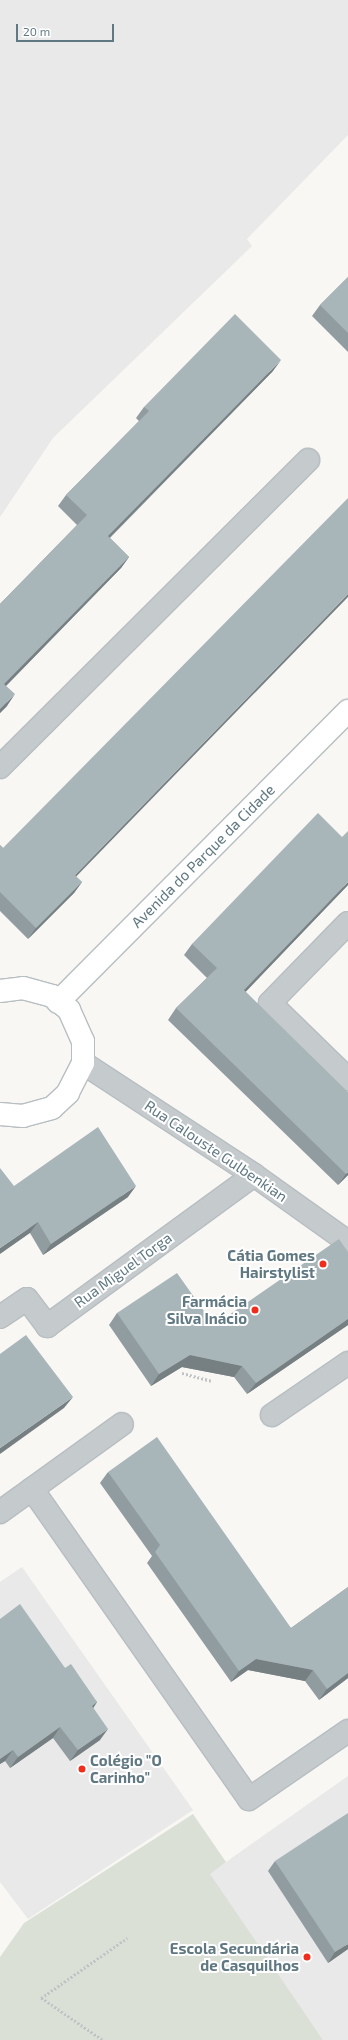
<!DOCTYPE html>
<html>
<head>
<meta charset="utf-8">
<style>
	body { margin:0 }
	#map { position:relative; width:348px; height:2040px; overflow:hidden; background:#f8f7f4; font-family:"Exo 2",sans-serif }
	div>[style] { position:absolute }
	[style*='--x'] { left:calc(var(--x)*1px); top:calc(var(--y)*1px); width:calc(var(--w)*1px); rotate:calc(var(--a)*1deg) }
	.built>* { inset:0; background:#e8e9e8 }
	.green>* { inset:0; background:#dae0d5 }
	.path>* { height:2.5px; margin-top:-1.25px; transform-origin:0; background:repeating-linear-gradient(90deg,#c0c3c5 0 2px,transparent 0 4px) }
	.roads { filter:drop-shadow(1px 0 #b7bec1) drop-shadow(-1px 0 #b7bec1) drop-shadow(0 1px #b7bec1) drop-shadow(0 -1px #b7bec1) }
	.street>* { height:22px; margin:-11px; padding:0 11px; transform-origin:11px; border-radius:11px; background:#c5cacd }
	.secondary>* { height:22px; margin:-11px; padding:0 11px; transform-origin:11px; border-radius:11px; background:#fff }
	.wall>* { inset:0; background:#909c9f }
	.shaded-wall>* { inset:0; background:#767f82 }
	.building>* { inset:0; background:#a8b5b9 }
	.dots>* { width:11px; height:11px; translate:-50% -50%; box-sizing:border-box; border:2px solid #fff; border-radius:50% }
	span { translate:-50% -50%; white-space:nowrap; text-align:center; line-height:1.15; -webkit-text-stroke:4px #fff; paint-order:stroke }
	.street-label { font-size:15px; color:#607882 }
	.poi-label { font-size:15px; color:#607882; font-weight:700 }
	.right { translate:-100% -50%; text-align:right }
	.left { translate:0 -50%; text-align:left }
	.scale { position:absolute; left:16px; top:24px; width:98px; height:18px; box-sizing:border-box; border:2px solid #607882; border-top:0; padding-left:5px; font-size:12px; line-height:14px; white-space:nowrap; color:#607882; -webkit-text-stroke:3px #fff; paint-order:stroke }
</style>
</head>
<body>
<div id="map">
	<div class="built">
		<div style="clip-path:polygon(0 0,348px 0,348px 135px,247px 239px,252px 246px,53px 438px,0 517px)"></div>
		<div style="clip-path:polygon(22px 1567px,193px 1810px,28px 1919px,0 1882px,0 1582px)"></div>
		<div style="clip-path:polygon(348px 1776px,348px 2040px,323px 2040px,209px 1874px)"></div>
	</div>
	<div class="green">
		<div style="clip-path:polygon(193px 1814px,226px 1862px,210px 1874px,323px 2040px,0 2040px,0 1957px,24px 1923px)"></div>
	</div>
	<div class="path">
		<div style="--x:182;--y:1373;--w:30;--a:15"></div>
		<div style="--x:102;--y:2040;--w:74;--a:-145.5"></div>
		<div style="--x:41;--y:1998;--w:105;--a:-34.9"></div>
	</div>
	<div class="roads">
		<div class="street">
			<div style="--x:0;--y:767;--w:435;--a:-44.9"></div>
			<div style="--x:348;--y:923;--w:112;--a:134.3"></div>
			<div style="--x:270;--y:1003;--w:109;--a:44.3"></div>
			<div style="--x:83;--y:1063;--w:204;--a:33.2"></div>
			<div style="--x:254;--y:1175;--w:115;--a:35.5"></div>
			<div style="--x:0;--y:1317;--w:32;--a:-34"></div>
			<div style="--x:27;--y:1299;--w:34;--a:53"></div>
			<div style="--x:47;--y:1326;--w:256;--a:-36.1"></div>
			<div style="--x:272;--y:1415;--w:92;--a:-34.4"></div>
			<div style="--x:32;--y:1489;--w:378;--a:55"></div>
			<div style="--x:249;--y:1799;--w:120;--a:-34.5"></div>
			<div style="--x:0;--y:1512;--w:150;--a:-35.8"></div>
		</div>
		<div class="secondary">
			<div style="--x:0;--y:991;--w:23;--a:-7"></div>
			<div style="--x:23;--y:988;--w:30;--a:15"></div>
			<div style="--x:52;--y:996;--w:22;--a:39"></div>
			<div style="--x:69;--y:1010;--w:34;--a:66"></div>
			<div style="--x:83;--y:1041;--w:22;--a:90"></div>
			<div style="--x:83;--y:1063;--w:34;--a:117"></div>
			<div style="--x:68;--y:1093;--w:22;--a:137"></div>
			<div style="--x:52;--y:1108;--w:30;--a:165"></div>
			<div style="--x:23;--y:1116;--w:23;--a:-175"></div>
			<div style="--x:58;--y:1002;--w:411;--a:-45.1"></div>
		</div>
	</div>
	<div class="wall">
		<div style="clip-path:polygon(348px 277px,348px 352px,312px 316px,320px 305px)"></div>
		<div style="clip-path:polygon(273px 371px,110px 538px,129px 557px,121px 568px,6px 686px,7px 706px,0 713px,0 604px,77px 525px,58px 506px,66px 495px,139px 421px,136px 418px,144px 407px)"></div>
		<div style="clip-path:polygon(0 845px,3px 848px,76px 877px,82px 882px,74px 893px,28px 939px,0 911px)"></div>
		<div style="clip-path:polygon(348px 885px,245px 992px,348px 1175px,338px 1185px,168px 1020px,176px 1008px,207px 978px,184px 955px,192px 944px)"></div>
		<div style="clip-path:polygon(14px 1186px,128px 1197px,43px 1255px,30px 1233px)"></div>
		<div style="clip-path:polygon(348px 1252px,348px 1325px,247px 1394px,234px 1377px,182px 1367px,151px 1386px,109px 1325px,117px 1313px,206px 1314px,229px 1315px)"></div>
		<div style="clip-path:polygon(108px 1472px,291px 1628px,348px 1587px,348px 1678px,319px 1700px,305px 1681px,248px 1670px,231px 1682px,147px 1563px,152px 1556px,100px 1483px)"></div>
		<div style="clip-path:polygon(0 1619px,65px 1668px,97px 1702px,93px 1708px,100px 1740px,70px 1761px,53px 1738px,10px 1768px,5px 1761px,0 1764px)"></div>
		<div style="clip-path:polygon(275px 1861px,348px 1949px,328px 1963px,268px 1871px)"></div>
	</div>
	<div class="shaded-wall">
		<div style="clip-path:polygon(281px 360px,273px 371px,100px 547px,108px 536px)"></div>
		<div style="clip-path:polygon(129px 557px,121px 568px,0 692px,4px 684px)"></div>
		<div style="clip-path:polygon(348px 594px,348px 597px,67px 886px,75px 875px)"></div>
		<div style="clip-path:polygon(15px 694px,7px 706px,0 713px,0 709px)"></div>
		<div style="clip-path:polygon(82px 882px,74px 893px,28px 939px,36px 928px)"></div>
		<div style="clip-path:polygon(348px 882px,348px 885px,236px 1002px,244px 990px)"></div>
		<div style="clip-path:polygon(348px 1172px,348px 1175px,338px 1185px,346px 1174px)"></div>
		<div style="clip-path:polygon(136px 1186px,128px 1197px,43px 1255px,51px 1244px)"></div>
		<div style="clip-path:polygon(38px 1222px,30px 1233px,0 1254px,0 1248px)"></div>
		<div style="clip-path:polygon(348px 1319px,348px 1325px,247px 1394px,256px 1383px)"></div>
		<div style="clip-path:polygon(190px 1355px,242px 1366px,234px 1377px,182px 1367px,151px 1386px,159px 1374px)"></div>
		<div style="clip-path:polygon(73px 1397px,64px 1408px,0 1454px,0 1448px)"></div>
		<div style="clip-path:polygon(256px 1659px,313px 1670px,305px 1681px,248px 1670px,231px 1682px,239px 1671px)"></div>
		<div style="clip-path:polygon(348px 1673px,348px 1678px,319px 1700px,327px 1689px)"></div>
		<div style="clip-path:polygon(97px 1702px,90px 1713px,92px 1706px)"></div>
		<div style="clip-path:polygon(60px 1727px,53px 1738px,10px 1768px,18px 1757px)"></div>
		<div style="clip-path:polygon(108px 1729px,100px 1740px,70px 1761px,78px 1750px)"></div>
		<div style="clip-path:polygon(13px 1750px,5px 1761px,0 1764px,0 1759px)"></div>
		<div style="clip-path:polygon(348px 1944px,348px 1949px,328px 1963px,335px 1952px)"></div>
	</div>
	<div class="building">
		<div style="clip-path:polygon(348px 277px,348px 333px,320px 305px)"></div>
		<div style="clip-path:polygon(235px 314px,281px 360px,108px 536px,129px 557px,4px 684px,15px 694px,0 709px,0 604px,87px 515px,66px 495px,149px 411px,144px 407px)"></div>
		<div style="clip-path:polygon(348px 498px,348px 594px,75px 875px,82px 882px,36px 928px,0 892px,0 845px,3px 848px)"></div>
		<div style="clip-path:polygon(318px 813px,342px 837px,348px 831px,348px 882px,244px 990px,348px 1092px,348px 1172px,346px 1174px,176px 1008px,217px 968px,192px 944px)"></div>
		<div style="clip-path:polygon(98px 1127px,136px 1186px,51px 1244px,38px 1222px,0 1248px,0 1168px,14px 1186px)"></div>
		<div style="clip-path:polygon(339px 1239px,348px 1252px,348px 1319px,256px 1383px,242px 1366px,190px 1355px,159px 1374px,117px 1313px,177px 1273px,206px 1314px,229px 1315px)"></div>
		<div style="clip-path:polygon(26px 1335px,73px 1397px,0 1448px,0 1354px)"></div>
		<div style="clip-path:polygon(157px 1437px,291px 1628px,348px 1587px,348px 1673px,327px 1689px,313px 1670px,256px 1659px,239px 1671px,155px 1552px,160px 1545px,108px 1472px)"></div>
		<div style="clip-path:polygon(20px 1604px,65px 1668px,71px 1664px,97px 1702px,92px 1706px,108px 1729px,78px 1750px,60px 1727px,18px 1757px,13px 1750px,0 1759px,0 1619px)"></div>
		<div style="clip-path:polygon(348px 1813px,348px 1944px,335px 1952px,275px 1861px)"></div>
	</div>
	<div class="dots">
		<div style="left:323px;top:1264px;background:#f02d1c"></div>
		<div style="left:255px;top:1310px;background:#f02d1c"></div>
		<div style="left:82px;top:1769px;background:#f02d1c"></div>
		<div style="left:307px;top:1957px;background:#f02d1c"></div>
	</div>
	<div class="street-label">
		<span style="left:203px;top:856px;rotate:-45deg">Avenida do Parque da Cidade</span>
		<span style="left:216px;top:1151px;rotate:34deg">Rua Calouste Gulbenkian</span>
		<span style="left:123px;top:1270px;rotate:-36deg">Rua Miguel Torga</span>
	</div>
	<div class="poi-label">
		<span class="right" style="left:315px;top:1264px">Cátia Gomes<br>Hairstylist</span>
		<span class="right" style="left:247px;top:1310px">Farmácia<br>Silva Inácio</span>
		<span class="left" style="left:90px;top:1769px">Colégio "O<br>Carinho"</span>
		<span class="right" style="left:299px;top:1957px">Escola Secundária<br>de Casquilhos</span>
	</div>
	<div class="scale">20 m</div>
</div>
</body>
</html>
